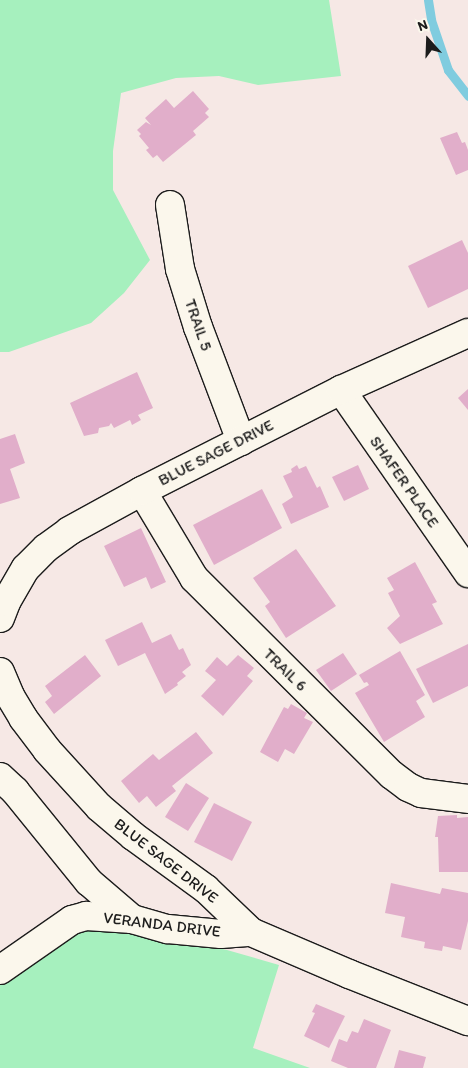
<!DOCTYPE html>
<html>
<head>
<meta charset="utf-8">
<style>
	body { margin:0 }
	#map { position:relative; width:468px; height:1068px; overflow:hidden; background:#f6e8e5; font-family:Itim,sans-serif }
	div>[style] { position:absolute }
	[style*='--x'] { left:calc(var(--x)*1px); top:calc(var(--y)*1px); width:calc(var(--w)*1px); rotate:calc(var(--a)*1deg) }
	.green>* { inset:0; background:#a6f0be }
	.stream>* { height:9px; margin:-4.5px; padding:0 4.5px; transform-origin:4.5px; border-radius:4.5px; background:#80ccdf }
	.building>* { inset:0; background:#e1aeca }
	.roads { filter:drop-shadow(1px 0 #1c1c1c) drop-shadow(-1px 0 #1c1c1c) drop-shadow(0 1px #1c1c1c) drop-shadow(0 -1px #1c1c1c) }
	.minor>* { height:28px; margin:-14px; padding:0 14px; transform-origin:14px; border-radius:14px; background:#fbf7ec }
	span { translate:-50% -50%; white-space:nowrap; text-align:center; line-height:1.15; -webkit-text-stroke:4px #fbf7ec; paint-order:stroke }
	.street-label { font-size:16px; color:#1c1c1c }
	.north { position:absolute; left:403px; top:15px; width:50px; height:50px; -webkit-text-stroke:4px #fbf7ec; paint-order:stroke; rotate:340deg; font-size:14px; font-weight:700; line-height:20px; text-align:center; color:#1c1c1c }
	.north::after { content:''; display:block; margin:auto; width:18px; height:22px; background:#1c1c1c; clip-path:polygon(50% 0,100% 100%,50% 72%,0 100%) }
</style>
</head>
<body>
<div id="map">
	<div class="green">
		<div style="clip-path:polygon(0 0,329px 0,341px 76px,258px 85px,219px 76px,176px 78px,121px 93px,113px 151px,113px 190px,150px 260px,124px 293px,91px 323px,9px 352px,0 352px)"></div>
		<div style="clip-path:polygon(122px 927px,227px 950px,279px 965px,253px 1048px,310px 1068px,0 1068px,0 983px,69px 934px,94px 928px)"></div>
	</div>
	<div class="stream">
		<div style="--x:428;--y:0;--w:20;--a:81"></div>
		<div style="--x:431;--y:20;--w:53;--a:71.2"></div>
		<div style="--x:448;--y:70;--w:33;--a:52"></div>
	</div>
	<div class="building">
		<div style="clip-path:polygon(193px 91px,209px 109px,205px 113px,209px 117px,193px 131px,196px 135px,163px 162px,157px 155px,153px 158px,146px 150px,149px 148px,139px 136px,141px 134px,137px 130px,146px 122px,151px 125px,145px 118px,166px 99px,174px 108px)"></div>
		<div style="clip-path:polygon(457px 132px,462px 143px,465px 142px,468px 150px,468px 170px,456px 175px,440px 138px)"></div>
		<div style="clip-path:polygon(462px 240px,468px 253px,468px 289px,428px 308px,408px 266px)"></div>
		<div style="clip-path:polygon(137px 372px,153px 408px,138px 415px,141px 420px,132px 425px,130px 420px,114px 428px,111px 423px,109px 426px,99px 428px,98px 433px,84px 436px,70px 403px)"></div>
		<div style="clip-path:polygon(468px 389px,468px 410px,458px 398px)"></div>
		<div style="clip-path:polygon(15px 434px,25px 463px,10px 469px,20px 498px,0 504px,0 439px)"></div>
		<div style="clip-path:polygon(297px 465px,299px 469px,306px 466px,317px 488px,320px 486px,329px 507px,291px 524px,282px 504px,293px 497px,283px 476px,292px 472px,291px 469px)"></div>
		<div style="clip-path:polygon(358px 465px,369px 489px,344px 501px,332px 477px)"></div>
		<div style="clip-path:polygon(262px 489px,282px 528px,214px 565px,193px 525px)"></div>
		<div style="clip-path:polygon(141px 528px,166px 582px,151px 589px,146px 577px,124px 587px,104px 546px)"></div>
		<div style="clip-path:polygon(296px 549px,336px 606px,286px 638px,265px 606px,270px 602px,253px 578px)"></div>
		<div style="clip-path:polygon(415px 562px,437px 602px,432px 604px,443px 624px,400px 644px,387px 628px,400px 616px,388px 593px,394px 590px,387px 578px)"></div>
		<div style="clip-path:polygon(142px 622px,152px 643px,171px 634px,179px 650px,183px 648px,191px 665px,182px 672px,186px 676px,177px 683px,178px 685px,165px 694px,145px 653px,118px 666px,105px 640px)"></div>
		<div style="clip-path:polygon(468px 644px,468px 686px,433px 703px,416px 669px)"></div>
		<div style="clip-path:polygon(400px 651px,425px 695px,416px 701px,425px 717px,384px 742px,355px 693px,369px 685px,367px 682px,364px 683px,359px 675px)"></div>
		<div style="clip-path:polygon(343px 653px,357px 674px,331px 691px,316px 670px)"></div>
		<div style="clip-path:polygon(85px 655px,101px 676px,54px 714px,45px 702px,52px 696px,45px 686px)"></div>
		<div style="clip-path:polygon(238px 655px,254px 668px,247px 676px,253px 681px,223px 716px,201px 696px,216px 680px,205px 671px,217px 657px,227px 666px)"></div>
		<div style="clip-path:polygon(291px 704px,307px 713px,304px 718px,313px 722px,294px 754px,285px 749px,278px 762px,260px 752px,284px 707px,288px 709px)"></div>
		<div style="clip-path:polygon(196px 732px,213px 753px,172px 786px,176px 791px,156px 807px,147px 796px,139px 803px,121px 781px,153px 754px,159px 760px)"></div>
		<div style="clip-path:polygon(186px 783px,209px 798px,188px 831px,165px 817px)"></div>
		<div style="clip-path:polygon(214px 803px,252px 822px,232px 861px,194px 842px)"></div>
		<div style="clip-path:polygon(457px 815px,457px 818px,468px 817px,468px 872px,439px 872px,438px 837px,435px 837px,438px 816px)"></div>
		<div style="clip-path:polygon(391px 883px,440px 894px,442px 888px,468px 893px,468px 921px,461px 950px,443px 946px,442px 951px,424px 948px,425px 942px,401px 937px,405px 917px,385px 913px)"></div>
		<div style="clip-path:polygon(316px 1004px,345px 1016px,329px 1048px,304px 1036px,315px 1013px,312px 1012px)"></div>
		<div style="clip-path:polygon(364px 1019px,391px 1030px,376px 1068px,348px 1068px,331px 1061px,339px 1039px,347px 1042px,352px 1031px,358px 1033px)"></div>
		<div style="clip-path:polygon(399px 1050px,426px 1057px,423px 1068px,394px 1068px)"></div>
	</div>
	<div class="roads">
		<div class="minor">
			<div style="--x:170;--y:205;--w:65;--a:81.1"></div>
			<div style="--x:180;--y:269;--w:61;--a:72.8"></div>
			<div style="--x:198;--y:327;--w:122;--a:69.3"></div>
			<div style="--x:341;--y:390;--w:223;--a:55.2"></div>
			<div style="--x:142;--y:491;--w:101;--a:59.1"></div>
			<div style="--x:194;--y:578;--w:279;--a:44.9"></div>
			<div style="--x:392;--y:775;--w:20;--a:37"></div>
			<div style="--x:408;--y:787;--w:14;--a:25"></div>
			<div style="--x:421;--y:793;--w:47;--a:7.3"></div>
			<div style="--x:0;--y:618;--w:17;--a:-69"></div>
			<div style="--x:6;--y:602;--w:39;--a:-60"></div>
			<div style="--x:26;--y:568;--w:28;--a:-45"></div>
			<div style="--x:46;--y:548;--w:29;--a:-36"></div>
			<div style="--x:69;--y:531;--w:83;--a:-28.7"></div>
			<div style="--x:142;--y:491;--w:223;--a:-26.9"></div>
			<div style="--x:341;--y:390;--w:139;--a:-24.2"></div>
			<div style="--x:0;--y:672;--w:26;--a:67"></div>
			<div style="--x:10;--y:696;--w:26;--a:59"></div>
			<div style="--x:23;--y:718;--w:40;--a:53"></div>
			<div style="--x:47;--y:750;--w:77;--a:47.6"></div>
			<div style="--x:99;--y:807;--w:45;--a:40.5"></div>
			<div style="--x:133;--y:836;--w:90;--a:36"></div>
			<div style="--x:206;--y:889;--w:62;--a:43.7"></div>
			<div style="--x:251;--y:932;--w:107;--a:23.2"></div>
			<div style="--x:349;--y:974;--w:128;--a:21.6"></div>
			<div style="--x:0;--y:777;--w:21;--a:43"></div>
			<div style="--x:15;--y:791;--w:117;--a:50.9"></div>
			<div style="--x:89;--y:882;--w:57;--a:40.7"></div>
			<div style="--x:0;--y:970;--w:88;--a:-34.8"></div>
			<div style="--x:72;--y:920;--w:15;--a:-16"></div>
			<div style="--x:86;--y:916;--w:46;--a:3.7"></div>
			<div style="--x:132;--y:919;--w:37;--a:16"></div>
			<div style="--x:168;--y:929;--w:53;--a:5.4"></div>
			<div style="--x:221;--y:934;--w:30;--a:-4"></div>
		</div>
	</div>
	<div class="street-label">
		<span style="left:198px;top:325px;rotate:71deg">TRAIL 5</span>
		<span style="left:216px;top:453px;rotate:-27deg">BLUE SAGE DRIVE</span>
		<span style="left:404px;top:482px;rotate:55deg">SHAFER PLACE</span>
		<span style="left:285px;top:670px;rotate:44deg">TRAIL 6</span>
		<span style="left:166px;top:861px;rotate:38deg">BLUE SAGE DRIVE</span>
		<span style="left:162px;top:925px;rotate:7deg">VERANDA DRIVE</span>
	</div>
	<div class="north">N</div>
</div>
</body>
</html>
